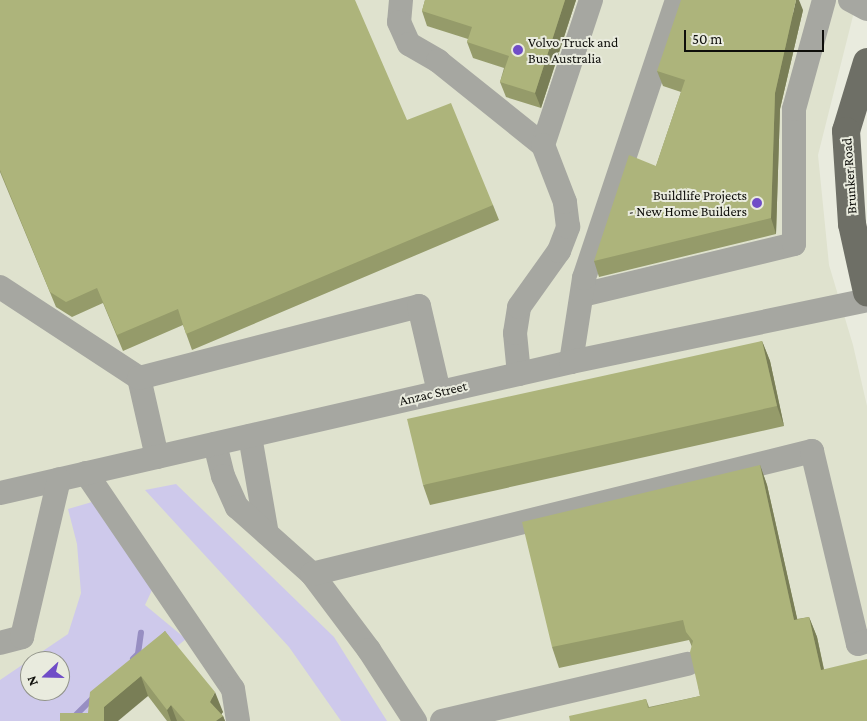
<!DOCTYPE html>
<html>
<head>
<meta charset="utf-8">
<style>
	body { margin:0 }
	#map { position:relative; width:867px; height:721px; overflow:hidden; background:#e9ebde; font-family:"Crimson Pro",serif }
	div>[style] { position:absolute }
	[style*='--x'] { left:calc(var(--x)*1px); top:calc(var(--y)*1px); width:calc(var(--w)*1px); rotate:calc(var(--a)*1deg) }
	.built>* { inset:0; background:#dfe2ce }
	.green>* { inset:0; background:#cec9eb }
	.stream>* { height:5.5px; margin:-2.75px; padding:0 2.75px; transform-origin:2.75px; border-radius:2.75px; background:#978ec2 }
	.minor>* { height:24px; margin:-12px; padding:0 12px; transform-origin:12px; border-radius:12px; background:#a6a7a1 }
	.major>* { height:28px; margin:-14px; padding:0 14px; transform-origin:14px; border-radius:14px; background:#6e6f66 }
	.wall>* { inset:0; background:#959b6a }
	.shaded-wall>* { inset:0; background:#797e56 }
	.building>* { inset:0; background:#adb47b }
	.dots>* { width:14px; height:14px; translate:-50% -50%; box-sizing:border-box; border:2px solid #e9ebde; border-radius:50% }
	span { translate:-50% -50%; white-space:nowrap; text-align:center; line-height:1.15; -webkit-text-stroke:4px #e9ebde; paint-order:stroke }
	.poi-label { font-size:14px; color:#0e0e0a }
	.left { translate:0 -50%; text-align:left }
	.right { translate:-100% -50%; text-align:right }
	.street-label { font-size:14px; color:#0e0e0a }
	.north { position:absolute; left:20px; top:651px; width:50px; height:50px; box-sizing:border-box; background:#e9ebde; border:1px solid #919389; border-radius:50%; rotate:249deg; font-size:14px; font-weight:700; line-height:20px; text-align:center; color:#0e0e0a }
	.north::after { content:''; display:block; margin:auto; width:18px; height:22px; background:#704dc7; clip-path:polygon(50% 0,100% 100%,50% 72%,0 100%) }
	.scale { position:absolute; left:684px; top:30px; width:140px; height:22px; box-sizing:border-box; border:2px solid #0e0e0a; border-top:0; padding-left:6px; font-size:15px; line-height:18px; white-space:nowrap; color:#0e0e0a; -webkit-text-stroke:4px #e9ebde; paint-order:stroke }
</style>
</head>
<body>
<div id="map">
	<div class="built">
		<div style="clip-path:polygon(evenodd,0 0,857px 0,818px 155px,829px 265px,853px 345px,867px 406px,867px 721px,0 721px,0 0,30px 661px,60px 661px,60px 691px,30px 691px,30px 661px)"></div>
	</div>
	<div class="green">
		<div style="clip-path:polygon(176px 484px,334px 637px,387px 721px,341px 721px,289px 647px,145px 490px)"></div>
		<div style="clip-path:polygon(evenodd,92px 502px,152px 590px,145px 605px,186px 639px,85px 721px,0 721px,0 680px,68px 634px,81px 593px,77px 544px,68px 509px,92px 502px,30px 661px,60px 661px,60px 691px,30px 691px,30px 661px)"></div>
	</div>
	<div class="stream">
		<div style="--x:133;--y:659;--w:7;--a:-45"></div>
		<div style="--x:138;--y:654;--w:21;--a:-82"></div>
		<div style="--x:70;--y:721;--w:34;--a:-45"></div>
	</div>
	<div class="minor">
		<div style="--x:401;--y:0;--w:22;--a:95"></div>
		<div style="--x:399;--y:22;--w:24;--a:66"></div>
		<div style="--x:409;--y:44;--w:34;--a:30"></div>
		<div style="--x:438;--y:61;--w:134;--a:38.7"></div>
		<div style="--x:543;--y:145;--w:153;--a:-71.7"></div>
		<div style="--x:850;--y:0;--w:19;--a:28"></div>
		<div style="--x:0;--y:287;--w:166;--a:33.2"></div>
		<div style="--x:582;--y:295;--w:218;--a:-13.5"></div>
		<div style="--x:794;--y:244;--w:135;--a:-90"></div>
		<div style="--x:794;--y:109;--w:113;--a:-74.6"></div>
		<div style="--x:571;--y:362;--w:85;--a:-81.2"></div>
		<div style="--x:584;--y:278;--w:293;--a:-71.5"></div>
		<div style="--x:519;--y:374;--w:41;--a:-95.6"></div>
		<div style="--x:515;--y:333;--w:26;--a:-81"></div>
		<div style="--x:519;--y:307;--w:69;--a:-54.5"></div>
		<div style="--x:559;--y:251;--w:26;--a:-69"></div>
		<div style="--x:568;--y:227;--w:25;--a:-97"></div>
		<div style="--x:565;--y:202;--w:61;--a:-111.1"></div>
		<div style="--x:250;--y:436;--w:99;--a:80.2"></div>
		<div style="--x:215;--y:444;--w:33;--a:76"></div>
		<div style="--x:223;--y:476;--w:34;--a:66"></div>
		<div style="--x:237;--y:507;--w:101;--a:41.8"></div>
		<div style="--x:312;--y:574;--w:95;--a:53.1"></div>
		<div style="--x:369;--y:650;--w:85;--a:57.1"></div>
		<div style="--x:157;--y:457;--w:81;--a:-102.8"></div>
		<div style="--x:139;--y:378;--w:289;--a:-14.4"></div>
		<div style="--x:419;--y:306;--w:88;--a:76.9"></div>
		<div style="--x:86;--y:473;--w:261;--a:55.8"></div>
		<div style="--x:233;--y:689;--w:32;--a:81"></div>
		<div style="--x:0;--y:493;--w:586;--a:-12.92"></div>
		<div style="--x:571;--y:362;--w:302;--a:-11.8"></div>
		<div style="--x:312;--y:574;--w:515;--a:-13.82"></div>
		<div style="--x:812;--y:451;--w:198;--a:76.6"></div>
		<div style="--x:858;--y:644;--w:9;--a:-18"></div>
		<div style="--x:0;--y:643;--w:23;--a:-15"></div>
		<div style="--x:22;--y:637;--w:162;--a:-76.8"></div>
		<div style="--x:442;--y:721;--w:252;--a:-13.1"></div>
	</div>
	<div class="major">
		<div style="--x:867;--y:62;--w:72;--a:106.9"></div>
		<div style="--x:846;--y:131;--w:93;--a:86.3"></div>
		<div style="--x:852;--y:224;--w:70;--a:77.6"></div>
	</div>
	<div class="wall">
		<div style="clip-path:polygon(0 0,493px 205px,499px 220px,192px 350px,183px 325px,123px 351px,103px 303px,72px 317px,56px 307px,0 172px)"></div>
		<div style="clip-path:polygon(425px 0,576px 0,541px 108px,506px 97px,500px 82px,504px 68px,473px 58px,467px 42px,468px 39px,427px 26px,422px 11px)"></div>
		<div style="clip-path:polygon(803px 10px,780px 109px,776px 234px,599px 277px,594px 261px,656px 166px,681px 92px,663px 86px,657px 71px)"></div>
		<div style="clip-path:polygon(762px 341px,770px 361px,784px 426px,430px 505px,423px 485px)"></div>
		<div style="clip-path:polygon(760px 465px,767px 485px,797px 619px,809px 617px,817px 637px,824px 669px,867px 721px,570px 721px,646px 699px,649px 707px,700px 696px,692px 647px,689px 640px,559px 668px,552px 647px)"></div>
		<div style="clip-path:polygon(165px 631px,223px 712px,221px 714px,223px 716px,225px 721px,167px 721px,148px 696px,88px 713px)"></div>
	</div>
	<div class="shaded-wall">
		<div style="clip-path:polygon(565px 0,576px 0,541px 108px,535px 93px)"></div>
		<div style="clip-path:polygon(796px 0,799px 0,803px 10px,780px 109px,776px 234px,771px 218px,775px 93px)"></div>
		<div style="clip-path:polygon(762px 341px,770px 361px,784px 426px,777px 406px)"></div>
		<div style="clip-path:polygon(760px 465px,767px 485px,802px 640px,794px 620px)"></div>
		<div style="clip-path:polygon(809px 617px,817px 637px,828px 690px,821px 670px)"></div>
		<div style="clip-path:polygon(141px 676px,148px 696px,118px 721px,104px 721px,104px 707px)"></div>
		<div style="clip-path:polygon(215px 692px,223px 712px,218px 719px,223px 716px,225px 721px,216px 721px,210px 702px)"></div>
		<div style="clip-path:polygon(171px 705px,177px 721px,171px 721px,167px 710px)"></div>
	</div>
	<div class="building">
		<div style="clip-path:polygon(0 0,355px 0,407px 120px,451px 103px,493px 205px,186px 334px,178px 309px,117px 335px,97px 288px,66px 302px,50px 292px,0 170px)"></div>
		<div style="clip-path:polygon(425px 0,565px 0,535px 93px,500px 82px,509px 56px,467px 42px,472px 27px,422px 11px)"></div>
		<div style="clip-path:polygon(681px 0,796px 0,775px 93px,771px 218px,594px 261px,629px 155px,656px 166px,685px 80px,657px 71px)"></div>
		<div style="clip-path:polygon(762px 341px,777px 406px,423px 485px,407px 419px)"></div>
		<div style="clip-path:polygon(760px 465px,794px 620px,809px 617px,821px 670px,867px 659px,867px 721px,570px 721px,569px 716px,646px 699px,648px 708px,700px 696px,690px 652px,693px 641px,686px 632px,683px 620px,552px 647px,522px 522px)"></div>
		<div style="clip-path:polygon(165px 631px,215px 692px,210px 702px,223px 716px,216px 721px,185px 721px,171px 705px,167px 710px,141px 676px,104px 707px,104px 721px,60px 721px,60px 713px,88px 713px,90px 692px)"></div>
	</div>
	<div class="dots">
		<div style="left:518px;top:50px;background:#704dc7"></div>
		<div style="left:757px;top:203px;background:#704dc7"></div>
	</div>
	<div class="poi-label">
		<span class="left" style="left:528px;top:50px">Volvo Truck and<br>Bus Australia</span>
		<span class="right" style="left:747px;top:203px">Buildlife Projects<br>- New Home Builders</span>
	</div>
	<div class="street-label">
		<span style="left:849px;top:176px;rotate:-94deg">Brunker Road</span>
		<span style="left:433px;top:393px;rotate:-13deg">Anzac Street</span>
	</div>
	<div class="north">N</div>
	<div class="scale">50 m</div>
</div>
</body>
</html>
